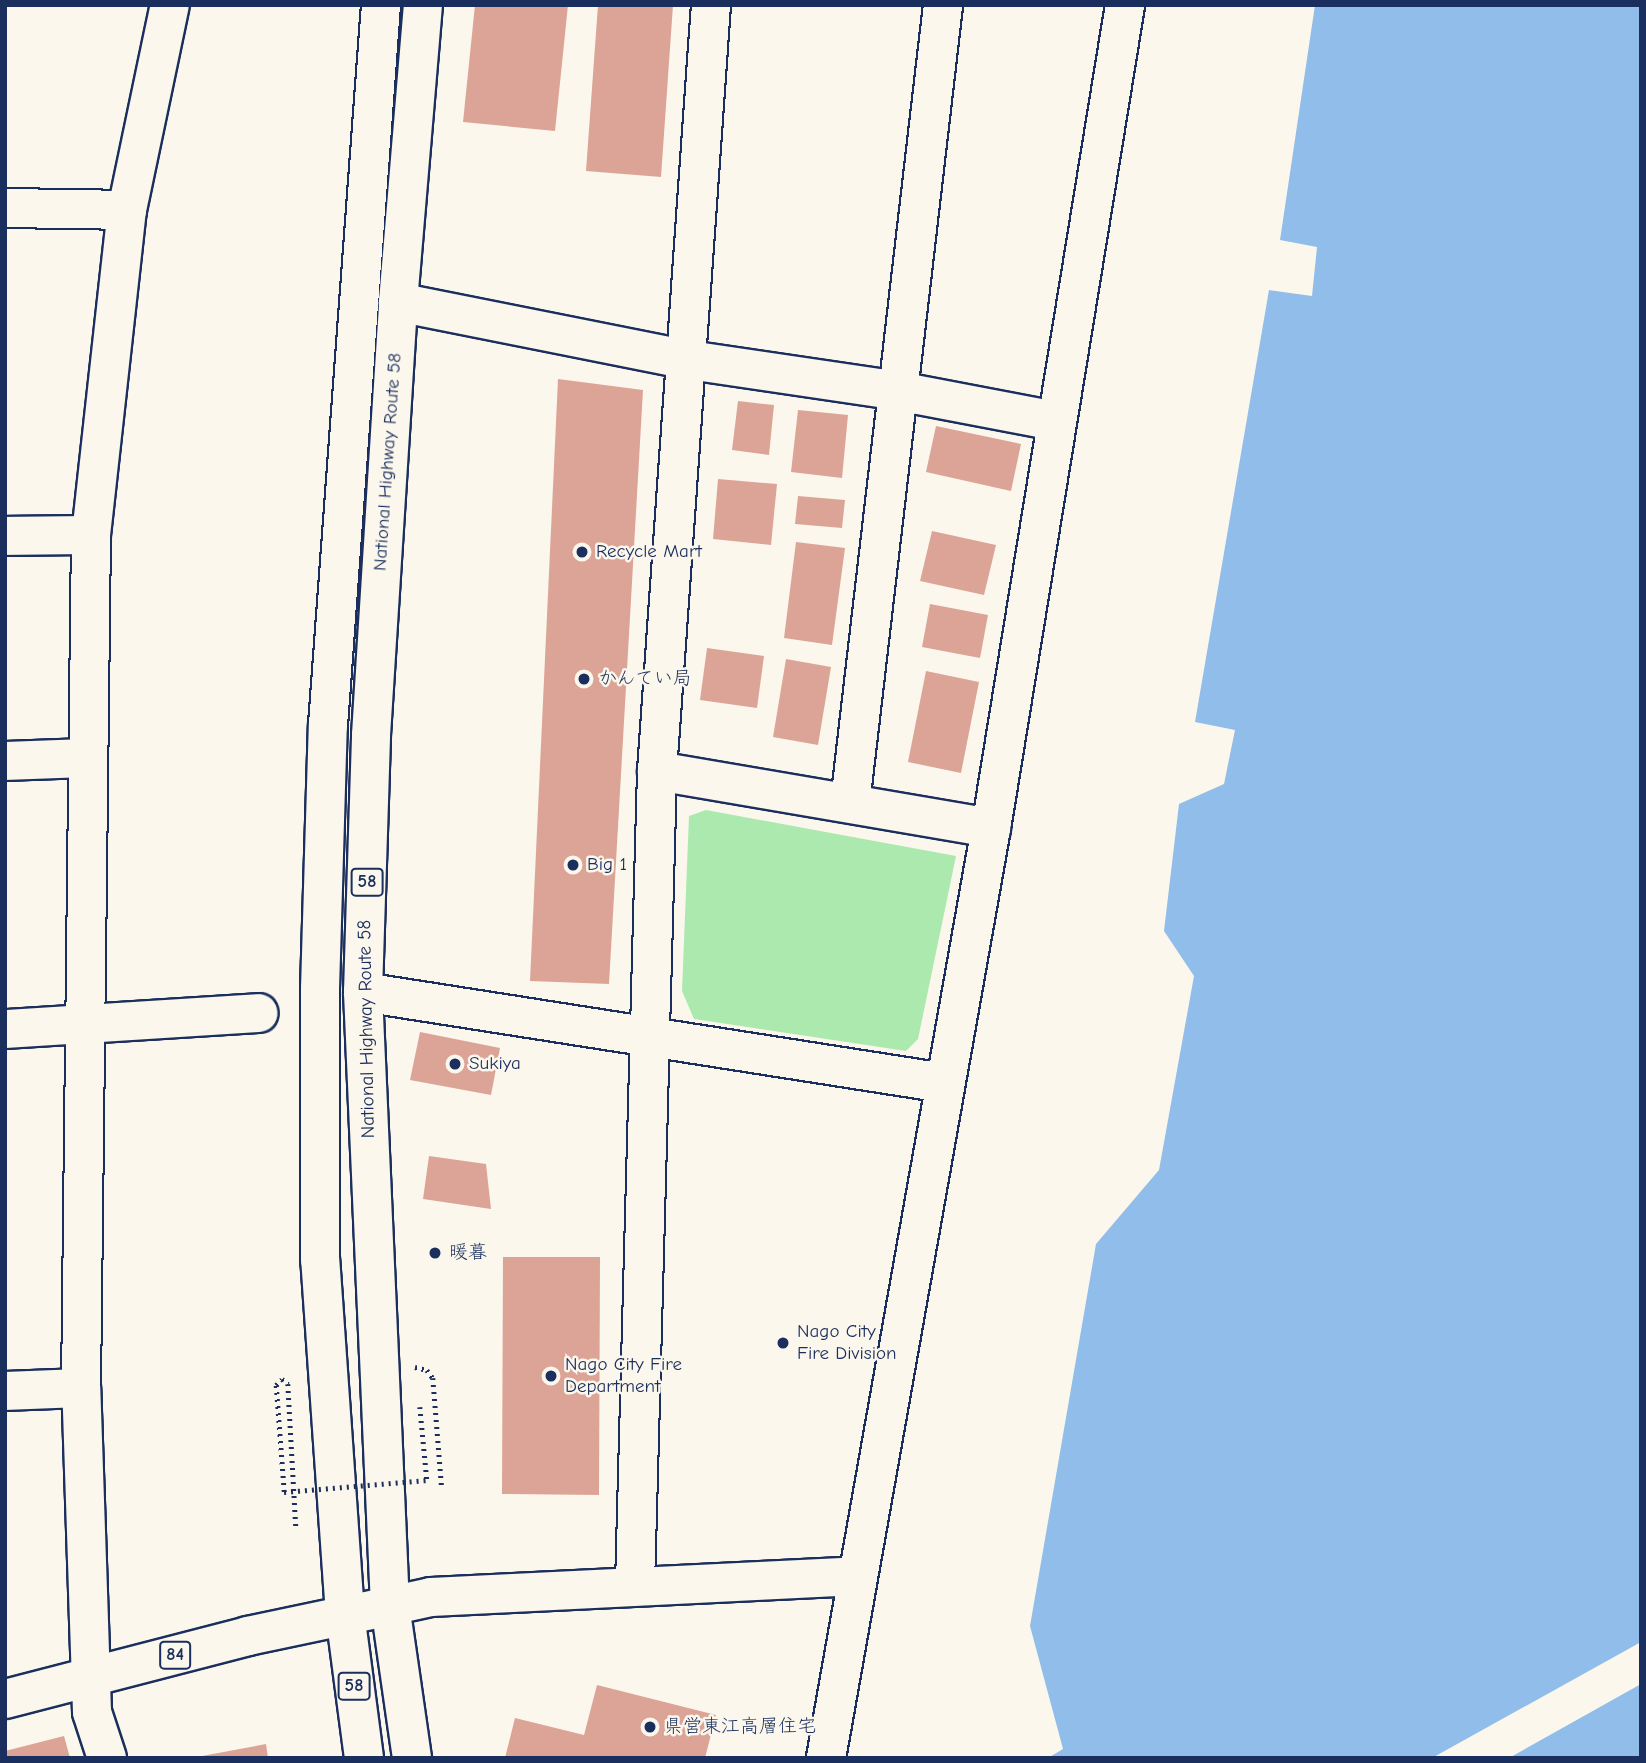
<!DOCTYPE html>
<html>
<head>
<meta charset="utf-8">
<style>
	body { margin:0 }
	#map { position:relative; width:1646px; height:1763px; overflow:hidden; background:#fbf7ec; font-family:"Comic Neue","Klee One",sans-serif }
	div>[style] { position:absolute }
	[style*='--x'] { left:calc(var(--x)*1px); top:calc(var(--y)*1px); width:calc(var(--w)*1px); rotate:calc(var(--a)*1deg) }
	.green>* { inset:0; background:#ace9af }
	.water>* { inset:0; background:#90bdea }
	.building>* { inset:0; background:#dca496 }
	.path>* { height:4.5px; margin-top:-2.25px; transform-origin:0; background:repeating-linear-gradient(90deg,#1b2f5e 0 2px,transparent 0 7px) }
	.roads { filter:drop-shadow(2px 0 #1b2f5e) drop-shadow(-2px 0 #1b2f5e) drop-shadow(0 2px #1b2f5e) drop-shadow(0 -2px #1b2f5e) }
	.minor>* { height:38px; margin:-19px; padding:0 19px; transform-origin:19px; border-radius:19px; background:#fbf7ec }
	.major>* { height:38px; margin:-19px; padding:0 19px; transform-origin:19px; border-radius:19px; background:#fbf7ec }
	.highway>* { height:38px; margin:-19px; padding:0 19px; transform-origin:19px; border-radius:19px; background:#fbf7ec }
	.path-bridge>* { height:4.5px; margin-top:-2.25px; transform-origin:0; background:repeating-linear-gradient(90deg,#1b2f5e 0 2px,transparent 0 7px) }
	.dots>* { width:19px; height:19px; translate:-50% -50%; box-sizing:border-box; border:4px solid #fbf7ec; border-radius:50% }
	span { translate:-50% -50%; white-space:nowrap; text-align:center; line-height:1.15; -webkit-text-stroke:5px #fbf7ec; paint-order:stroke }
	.shield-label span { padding:2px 5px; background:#fbf7ec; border:2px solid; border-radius:5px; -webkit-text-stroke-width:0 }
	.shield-label { font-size:18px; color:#1b2f5e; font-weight:700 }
	.street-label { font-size:19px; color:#1b2f5e }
	.poi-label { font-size:19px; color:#1b2f5e }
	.left { translate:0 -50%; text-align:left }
	.frame { position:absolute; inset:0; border:7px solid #1b2f5e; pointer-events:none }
</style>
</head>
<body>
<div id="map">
	<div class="green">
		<div style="clip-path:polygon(706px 810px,956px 856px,918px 1039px,906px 1051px,694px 1019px,682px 991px,689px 816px)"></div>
	</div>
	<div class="water">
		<div style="clip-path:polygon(1315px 5px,1641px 5px,1641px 1642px,1432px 1758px,1048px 1758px,1063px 1749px,1030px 1626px,1096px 1244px,1159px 1170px,1194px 976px,1164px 931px,1179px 804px,1224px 784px,1235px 730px,1195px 722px,1269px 290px,1312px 296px,1317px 247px,1280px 240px)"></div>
		<div style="clip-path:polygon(1641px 1684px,1641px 1758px,1509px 1758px)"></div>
	</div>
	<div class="building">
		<div style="clip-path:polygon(475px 5px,568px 5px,555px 131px,463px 122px)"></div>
		<div style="clip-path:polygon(598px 5px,673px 5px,661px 177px,586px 171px)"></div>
		<div style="clip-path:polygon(558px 379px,643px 390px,609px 984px,530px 981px)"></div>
		<div style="clip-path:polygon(738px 401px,774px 405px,769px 455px,732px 450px)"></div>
		<div style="clip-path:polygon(798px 410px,848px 415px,842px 478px,791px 472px)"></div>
		<div style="clip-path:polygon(936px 426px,1021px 444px,1011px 491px,926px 472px)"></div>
		<div style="clip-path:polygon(718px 479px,777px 484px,771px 545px,713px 539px)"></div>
		<div style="clip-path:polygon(798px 496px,845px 500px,842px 528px,795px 524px)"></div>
		<div style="clip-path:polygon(932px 531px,996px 545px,984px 595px,920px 581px)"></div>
		<div style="clip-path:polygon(796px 542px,845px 548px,832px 645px,784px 638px)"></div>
		<div style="clip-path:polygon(930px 604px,988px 615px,980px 658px,922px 647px)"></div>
		<div style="clip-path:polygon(707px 648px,764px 656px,757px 708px,700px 700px)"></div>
		<div style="clip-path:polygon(786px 659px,831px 667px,818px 745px,773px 737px)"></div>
		<div style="clip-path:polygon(926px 671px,979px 682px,961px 773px,908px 762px)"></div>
		<div style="clip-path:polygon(420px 1032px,500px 1048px,491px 1095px,410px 1080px)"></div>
		<div style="clip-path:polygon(429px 1156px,486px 1164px,491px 1209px,423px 1199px)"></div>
		<div style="clip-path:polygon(503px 1257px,600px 1257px,599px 1495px,502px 1494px)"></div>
		<div style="clip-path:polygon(597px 1685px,716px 1715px,705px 1758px,505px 1758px,515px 1718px,584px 1735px)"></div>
		<div style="clip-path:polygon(64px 1736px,70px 1758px,5px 1758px,5px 1751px)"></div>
		<div style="clip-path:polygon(266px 1744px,268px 1758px,202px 1758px,202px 1756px)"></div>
	</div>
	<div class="path">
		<div style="--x:415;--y:1367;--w:12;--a:14"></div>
		<div style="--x:427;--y:1370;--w:10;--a:53"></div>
		<div style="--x:433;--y:1378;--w:111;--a:85.4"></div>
		<div style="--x:420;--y:1407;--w:73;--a:84.5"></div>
		<div style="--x:284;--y:1492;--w:107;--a:-94.3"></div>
		<div style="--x:276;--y:1385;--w:8;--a:-45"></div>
		<div style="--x:282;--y:1379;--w:8;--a:40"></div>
		<div style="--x:288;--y:1384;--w:142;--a:86.8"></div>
	</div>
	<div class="roads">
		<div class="minor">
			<div style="--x:5;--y:208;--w:122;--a:0.9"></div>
			<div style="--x:398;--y:302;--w:297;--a:11.3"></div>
			<div style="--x:689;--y:360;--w:211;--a:8.4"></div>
			<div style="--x:898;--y:391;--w:160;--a:10.8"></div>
			<div style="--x:5;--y:536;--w:86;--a:-0.7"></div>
			<div style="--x:5;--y:761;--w:82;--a:-2.1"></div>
			<div style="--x:657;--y:771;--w:339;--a:9.7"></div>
			<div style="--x:850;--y:803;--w:803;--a:-83.35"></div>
			<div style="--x:363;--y:992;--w:588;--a:8.9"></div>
			<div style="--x:5;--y:1029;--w:254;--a:-3.6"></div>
			<div style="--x:5;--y:1391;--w:76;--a:-2.3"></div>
			<div style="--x:635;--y:1585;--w:814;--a:-88.45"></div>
			<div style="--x:657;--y:771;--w:768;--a:-85.97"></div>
			<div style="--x:390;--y:1606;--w:42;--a:-12.4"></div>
			<div style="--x:431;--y:1597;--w:427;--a:-2.8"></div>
			<div style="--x:107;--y:1758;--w:48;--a:-108.1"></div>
			<div style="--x:92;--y:1712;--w:324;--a:-91.9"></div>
			<div style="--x:81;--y:1388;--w:853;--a:-89.33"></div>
			<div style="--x:91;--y:535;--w:327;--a:-83.7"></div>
			<div style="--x:127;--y:210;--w:209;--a:-78.2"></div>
			<div style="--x:826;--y:1758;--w:945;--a:-79.94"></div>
			<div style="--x:991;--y:828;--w:834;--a:-80.75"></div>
		</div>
		<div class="major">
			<div style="--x:5;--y:1699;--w:251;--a:-14.5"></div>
			<div style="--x:248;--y:1636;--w:145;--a:-11.9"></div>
		</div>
		<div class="highway">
			<div style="--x:364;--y:1758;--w:145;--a:-97.5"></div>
			<div style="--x:345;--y:1614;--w:355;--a:-94"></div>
			<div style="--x:320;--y:1260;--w:271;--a:-90"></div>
			<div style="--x:320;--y:989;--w:264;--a:-88.3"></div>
			<div style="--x:328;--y:725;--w:722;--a:-85.79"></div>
			<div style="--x:412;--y:1758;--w:154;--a:-98.2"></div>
			<div style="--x:390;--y:1606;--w:615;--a:-92.52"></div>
			<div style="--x:363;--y:992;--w:257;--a:-88.2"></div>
			<div style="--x:371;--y:735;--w:434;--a:-86.4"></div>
			<div style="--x:398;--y:302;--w:298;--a:-85.2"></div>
		</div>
	</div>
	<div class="path-bridge">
		<div style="--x:284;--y:1492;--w:144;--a:-4.8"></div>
	</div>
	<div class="dots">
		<div style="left:582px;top:552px;background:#1b2f5e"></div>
		<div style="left:584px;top:679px;background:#1b2f5e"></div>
		<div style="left:573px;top:865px;background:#1b2f5e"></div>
		<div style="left:455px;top:1064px;background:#1b2f5e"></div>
		<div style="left:435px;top:1253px;background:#1b2f5e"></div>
		<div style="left:783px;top:1343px;background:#1b2f5e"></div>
		<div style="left:551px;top:1376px;background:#1b2f5e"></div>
		<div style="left:650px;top:1727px;background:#1b2f5e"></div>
	</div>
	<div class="shield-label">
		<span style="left:367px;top:882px">58</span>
		<span style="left:175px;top:1655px">84</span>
		<span style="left:354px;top:1686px">58</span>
	</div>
	<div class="street-label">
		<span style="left:388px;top:462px;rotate:-86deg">National Highway Route 58</span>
		<span style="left:367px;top:1029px;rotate:-91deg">National Highway Route 58</span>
	</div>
	<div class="poi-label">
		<span class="left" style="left:596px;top:552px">Recycle Mart</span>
		<span class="left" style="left:598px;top:679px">かんてい局</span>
		<span class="left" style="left:587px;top:865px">Big 1</span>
		<span class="left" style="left:469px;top:1064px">Sukiya</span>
		<span class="left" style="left:449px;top:1253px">暖暮</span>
		<span class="left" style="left:797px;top:1343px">Nago City<br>Fire Division</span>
		<span class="left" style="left:565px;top:1376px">Nago City Fire<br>Department</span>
		<span class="left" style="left:664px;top:1727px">県営東江高層住宅</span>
	</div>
	<div class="frame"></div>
</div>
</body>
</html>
